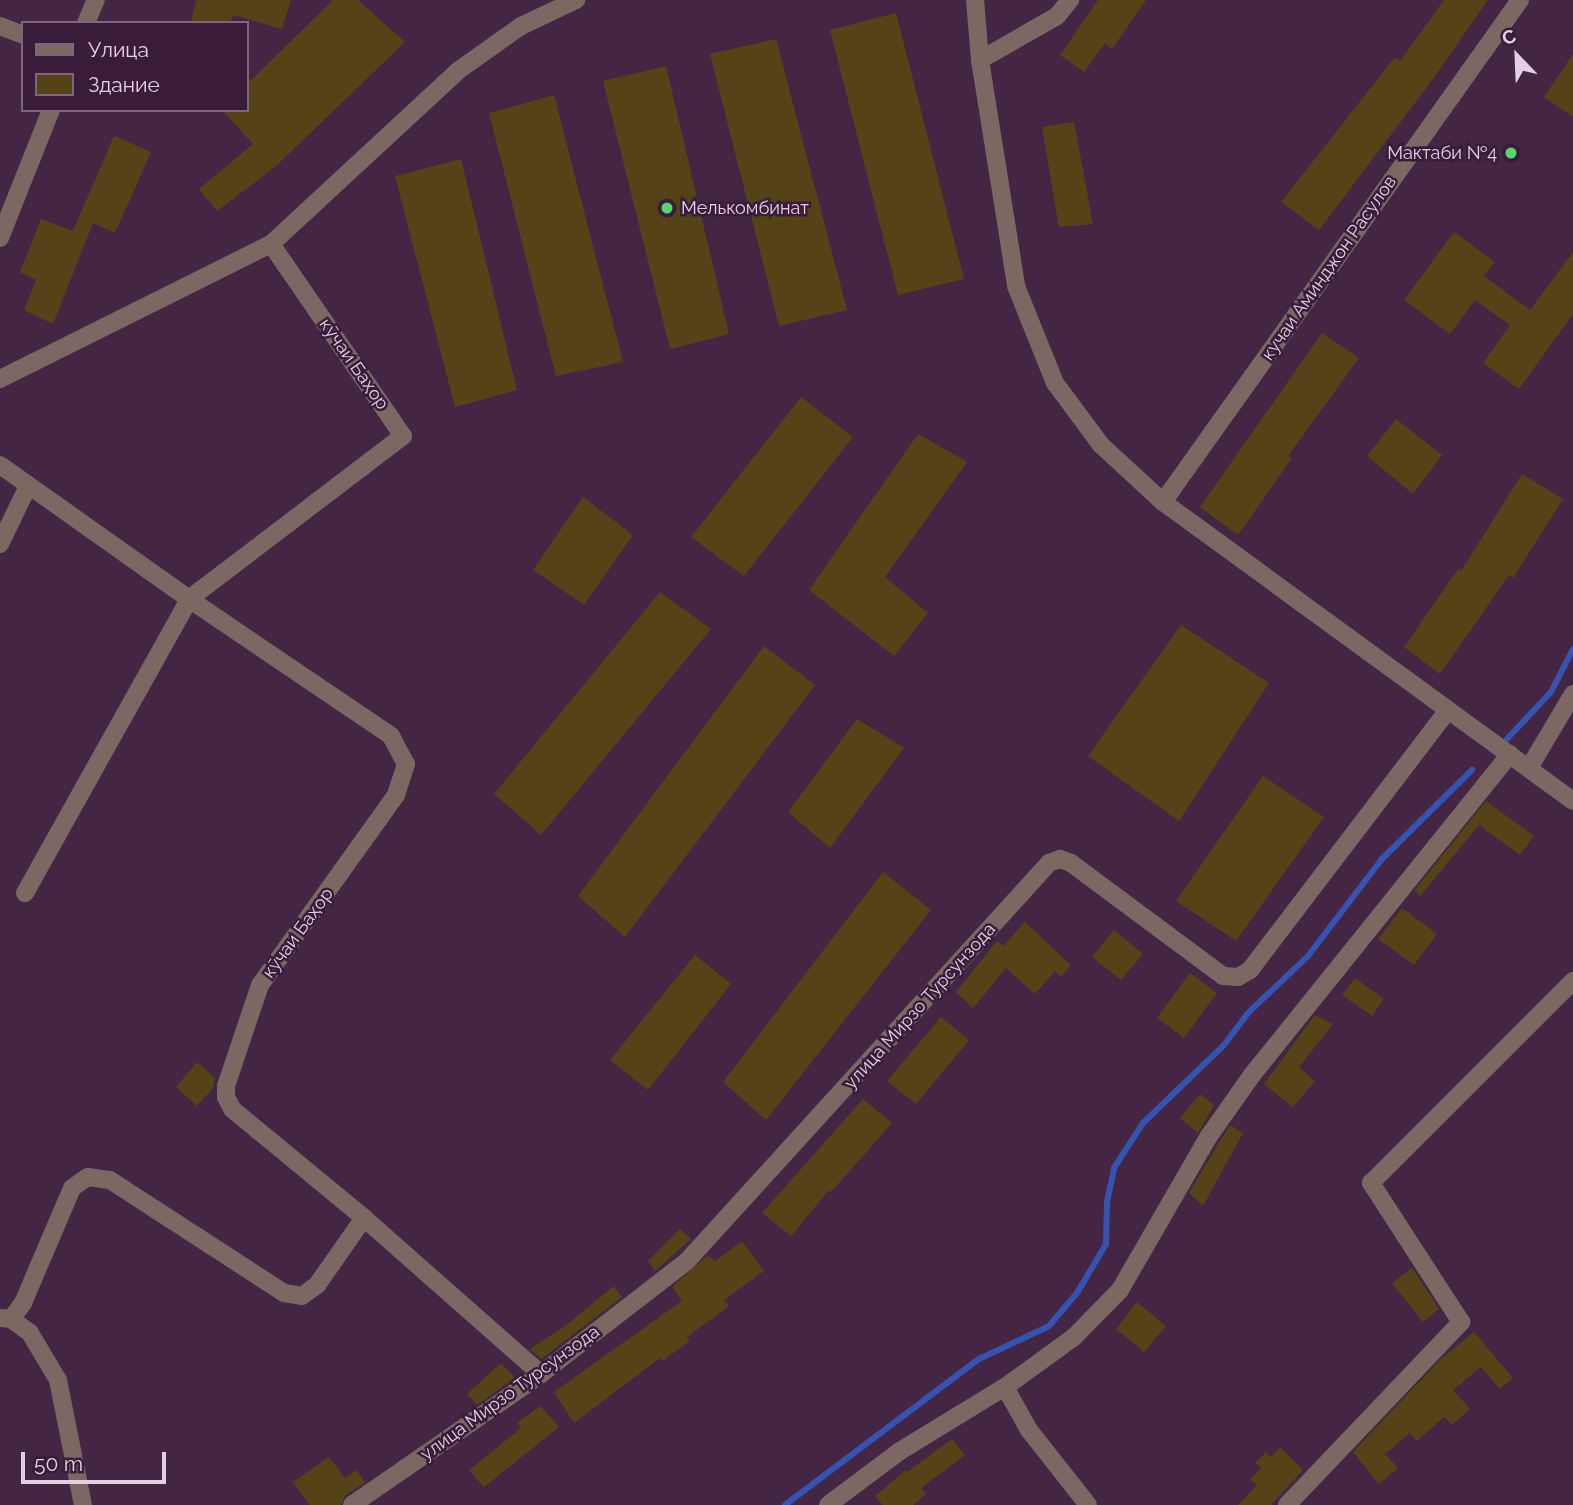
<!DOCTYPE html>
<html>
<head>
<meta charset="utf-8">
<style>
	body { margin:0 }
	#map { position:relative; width:1573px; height:1505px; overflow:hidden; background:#442644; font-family:Raleway,sans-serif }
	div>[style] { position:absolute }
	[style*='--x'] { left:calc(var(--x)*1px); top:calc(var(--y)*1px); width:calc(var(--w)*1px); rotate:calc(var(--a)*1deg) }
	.stream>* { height:6px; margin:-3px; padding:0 3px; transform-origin:3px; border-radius:3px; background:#3553b1 }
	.building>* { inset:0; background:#554317 }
	.minor>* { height:18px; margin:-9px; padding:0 9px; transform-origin:9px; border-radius:9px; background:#7d6763 }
	.dots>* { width:19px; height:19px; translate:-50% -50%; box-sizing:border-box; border:4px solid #3a1c3a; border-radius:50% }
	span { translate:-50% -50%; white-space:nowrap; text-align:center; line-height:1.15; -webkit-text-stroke:5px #3a1c3a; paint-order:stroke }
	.poi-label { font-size:18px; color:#e3d0e2 }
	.right { translate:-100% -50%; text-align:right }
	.left { translate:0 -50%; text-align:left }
	.street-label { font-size:18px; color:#e3d0e2 }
	.legend { position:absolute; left:21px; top:21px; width:228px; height:91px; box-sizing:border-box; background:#3a1c3a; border:2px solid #7e647d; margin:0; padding:9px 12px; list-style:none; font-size:21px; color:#e3d0e2 }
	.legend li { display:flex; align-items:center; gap:14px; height:35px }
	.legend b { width:35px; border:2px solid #7e647d }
	.north { position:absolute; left:1482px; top:21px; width:70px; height:70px; -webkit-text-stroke:5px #3a1c3a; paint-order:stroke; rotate:337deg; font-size:19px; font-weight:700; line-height:28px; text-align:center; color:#e3d0e2 }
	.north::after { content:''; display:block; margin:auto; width:24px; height:32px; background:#e3d0e2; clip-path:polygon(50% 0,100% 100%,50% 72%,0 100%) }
	.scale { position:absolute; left:21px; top:1452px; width:145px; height:32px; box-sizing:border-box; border:4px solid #e3d0e2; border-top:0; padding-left:9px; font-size:21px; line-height:24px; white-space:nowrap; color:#e3d0e2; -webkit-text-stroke:5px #3a1c3a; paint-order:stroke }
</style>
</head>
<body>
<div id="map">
	<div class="stream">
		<div style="--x:1507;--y:739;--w:64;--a:-46.9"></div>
		<div style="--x:1551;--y:692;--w:48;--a:-62.9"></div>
		<div style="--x:785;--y:1505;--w:243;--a:-37"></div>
		<div style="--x:979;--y:1359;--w:77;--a:-25.2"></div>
		<div style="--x:1049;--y:1326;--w:43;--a:-49.7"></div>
		<div style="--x:1077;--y:1293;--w:57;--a:-59.4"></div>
		<div style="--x:1106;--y:1244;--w:42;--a:-88.6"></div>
		<div style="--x:1107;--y:1202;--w:35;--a:-78"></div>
		<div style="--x:1114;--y:1168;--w:54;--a:-57.2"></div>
		<div style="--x:1143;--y:1123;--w:112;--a:-43.9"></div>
		<div style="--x:1224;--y:1045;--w:39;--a:-53"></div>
		<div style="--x:1247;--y:1014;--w:84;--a:-43.6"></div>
		<div style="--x:1308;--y:956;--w:122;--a:-52.7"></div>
		<div style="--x:1382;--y:859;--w:127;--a:-44.7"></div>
	</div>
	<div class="building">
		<div style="clip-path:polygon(196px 0,291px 0,282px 29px,233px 15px,230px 23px,191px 23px)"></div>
		<div style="clip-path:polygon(333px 0,358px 0,405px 42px,275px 167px,217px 211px,199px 189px,253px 144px,222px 110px,247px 110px,247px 84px)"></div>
		<div style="clip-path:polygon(1098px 0,1146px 0,1112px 49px,1105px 43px,1084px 72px,1060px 55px)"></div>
		<div style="clip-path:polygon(1444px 0,1488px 0,1430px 83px,1319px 230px,1281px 202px,1395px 57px,1400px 61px)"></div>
		<div style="clip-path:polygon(896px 13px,964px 279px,898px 295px,830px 30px)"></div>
		<div style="clip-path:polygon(776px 39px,847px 310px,779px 326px,710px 54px)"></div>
		<div style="clip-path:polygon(1573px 54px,1573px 117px,1544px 97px)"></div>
		<div style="clip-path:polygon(666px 66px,729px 334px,670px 349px,603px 81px)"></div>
		<div style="clip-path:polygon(554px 95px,623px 362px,556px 376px,489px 113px)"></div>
		<div style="clip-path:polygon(1074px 122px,1093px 224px,1059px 227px,1042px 127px)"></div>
		<div style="clip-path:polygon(114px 136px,151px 152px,115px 233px,93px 223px,53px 324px,24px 310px,36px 280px,20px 272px,41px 219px,73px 231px)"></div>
		<div style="clip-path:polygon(461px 159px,517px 390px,455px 407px,395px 176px)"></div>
		<div style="clip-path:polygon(1454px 232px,1495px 262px,1484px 276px,1530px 310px,1573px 252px,1573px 314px,1519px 389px,1483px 363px,1510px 325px,1475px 300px,1450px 334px,1404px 300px)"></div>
		<div style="clip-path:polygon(1322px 333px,1359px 358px,1288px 456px,1292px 458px,1238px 535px,1200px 507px)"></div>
		<div style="clip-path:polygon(801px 397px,853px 437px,744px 576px,691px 537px)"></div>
		<div style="clip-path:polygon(1396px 419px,1442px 455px,1413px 494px,1367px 456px)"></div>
		<div style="clip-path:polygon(918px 434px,967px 462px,885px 577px,928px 613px,894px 656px,809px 590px)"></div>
		<div style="clip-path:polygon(1522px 474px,1563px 499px,1513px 578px,1509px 575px,1440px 674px,1404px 647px,1458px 569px,1461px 571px)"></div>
		<div style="clip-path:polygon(583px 497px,633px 535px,584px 605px,533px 570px)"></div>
		<div style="clip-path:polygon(660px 592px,711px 629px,541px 835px,494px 794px)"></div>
		<div style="clip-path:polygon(1181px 625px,1269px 683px,1179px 821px,1088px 756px)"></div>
		<div style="clip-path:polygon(764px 646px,815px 685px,625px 937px,578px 896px)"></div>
		<div style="clip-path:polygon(857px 719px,904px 748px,830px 848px,788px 812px)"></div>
		<div style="clip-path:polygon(1263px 776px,1324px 817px,1236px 941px,1176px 901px)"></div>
		<div style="clip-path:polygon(1486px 801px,1534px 836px,1520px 855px,1479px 825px,1420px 896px,1414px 891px)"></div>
		<div style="clip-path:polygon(883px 872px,931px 910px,766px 1120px,723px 1082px)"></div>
		<div style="clip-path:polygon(1402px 908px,1437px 934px,1414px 965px,1378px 939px)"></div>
		<div style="clip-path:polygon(1025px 922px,1071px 965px,1061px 977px,1055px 971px,1035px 994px,1006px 968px,973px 1008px,956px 992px,997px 941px,1003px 946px)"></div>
		<div style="clip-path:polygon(1114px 930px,1143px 954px,1121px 980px,1092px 957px)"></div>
		<div style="clip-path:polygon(695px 955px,731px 984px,648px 1090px,610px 1060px)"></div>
		<div style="clip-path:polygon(1190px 973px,1217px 993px,1184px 1038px,1157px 1018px)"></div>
		<div style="clip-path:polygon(1355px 978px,1384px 999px,1372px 1016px,1342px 995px)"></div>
		<div style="clip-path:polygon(1315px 1015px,1333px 1024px,1299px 1067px,1315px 1081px,1293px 1107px,1264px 1084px)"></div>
		<div style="clip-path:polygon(941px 1017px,969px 1040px,916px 1104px,887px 1081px)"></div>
		<div style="clip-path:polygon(197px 1062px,215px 1078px,213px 1088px,197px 1106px,176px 1087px)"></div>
		<div style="clip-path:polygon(1200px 1094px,1214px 1105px,1198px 1133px,1180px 1118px)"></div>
		<div style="clip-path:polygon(863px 1099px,892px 1123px,831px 1192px,829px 1190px,791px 1236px,762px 1213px)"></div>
		<div style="clip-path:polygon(1230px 1125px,1243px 1133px,1203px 1206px,1189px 1193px)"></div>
		<div style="clip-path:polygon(680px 1229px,691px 1239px,655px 1271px,648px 1261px)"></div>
		<div style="clip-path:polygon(742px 1241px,764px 1271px,724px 1300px,729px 1306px,687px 1337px,690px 1341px,662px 1361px,660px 1358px,574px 1423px,554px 1392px,682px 1301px,672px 1287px,708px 1255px,715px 1261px)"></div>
		<div style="clip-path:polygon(1412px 1268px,1439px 1309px,1423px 1322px,1392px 1283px)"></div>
		<div style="clip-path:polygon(614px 1286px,622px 1297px,541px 1359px,530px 1349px,565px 1326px)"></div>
		<div style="clip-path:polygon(1137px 1302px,1166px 1326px,1144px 1352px,1116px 1329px)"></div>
		<div style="clip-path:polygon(1474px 1332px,1513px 1378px,1500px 1389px,1481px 1367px,1453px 1390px,1470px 1409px,1452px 1425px,1444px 1417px,1417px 1441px,1410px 1433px,1385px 1454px,1398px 1468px,1379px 1484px,1353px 1452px,1441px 1359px)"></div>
		<div style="clip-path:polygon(501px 1363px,515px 1378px,477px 1405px,467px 1394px)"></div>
		<div style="clip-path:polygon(540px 1406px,559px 1427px,484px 1487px,469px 1470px,521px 1428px,517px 1423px)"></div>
		<div style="clip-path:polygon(952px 1439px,965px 1455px,921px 1488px,926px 1494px,913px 1505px,883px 1505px,875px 1496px,906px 1470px,907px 1472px)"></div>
		<div style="clip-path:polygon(1280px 1447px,1303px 1470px,1271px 1505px,1238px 1505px,1257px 1485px,1250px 1479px,1261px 1468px,1255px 1463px,1266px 1452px,1271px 1457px)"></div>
		<div style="clip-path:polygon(329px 1457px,345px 1478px,356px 1470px,365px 1482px,345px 1496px,341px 1505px,310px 1505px,293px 1482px)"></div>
	</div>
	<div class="minor">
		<div style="--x:975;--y:0;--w:60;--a:85.2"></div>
		<div style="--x:980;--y:60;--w:229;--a:80.9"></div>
		<div style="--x:1016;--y:286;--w:105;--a:68.1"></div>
		<div style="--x:1055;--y:383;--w:77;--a:53.4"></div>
		<div style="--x:1101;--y:445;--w:84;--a:42.6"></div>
		<div style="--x:1163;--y:502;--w:507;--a:36.1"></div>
		<div style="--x:86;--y:23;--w:25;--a:-67"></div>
		<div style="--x:0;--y:26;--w:25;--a:21"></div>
		<div style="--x:980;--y:60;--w:89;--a:-29.7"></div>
		<div style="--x:1057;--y:16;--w:21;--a:-51"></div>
		<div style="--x:0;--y:238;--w:138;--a:-68.3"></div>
		<div style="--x:0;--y:379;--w:303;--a:-26.5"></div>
		<div style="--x:271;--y:244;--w:256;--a:-42.8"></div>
		<div style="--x:459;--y:70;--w:76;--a:-35.4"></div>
		<div style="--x:521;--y:26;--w:61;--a:-25.3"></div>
		<div style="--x:0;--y:465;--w:232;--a:35.3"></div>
		<div style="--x:189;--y:599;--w:244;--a:34.1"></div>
		<div style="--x:391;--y:736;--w:32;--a:62"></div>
		<div style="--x:406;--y:764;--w:33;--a:108"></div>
		<div style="--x:396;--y:795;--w:234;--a:125.6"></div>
		<div style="--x:260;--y:985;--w:107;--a:108.6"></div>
		<div style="--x:226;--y:1086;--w:11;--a:90"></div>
		<div style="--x:226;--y:1097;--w:13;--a:63"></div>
		<div style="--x:232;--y:1109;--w:171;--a:39.5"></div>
		<div style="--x:364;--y:1218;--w:236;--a:41.4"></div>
		<div style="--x:1163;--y:502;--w:616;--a:-54.58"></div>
		<div style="--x:0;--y:544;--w:64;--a:-64.2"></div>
		<div style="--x:1529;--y:768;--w:86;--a:-59.3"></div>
		<div style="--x:25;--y:893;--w:337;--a:-60.8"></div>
		<div style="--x:189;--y:599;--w:269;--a:-37.3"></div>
		<div style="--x:403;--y:436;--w:233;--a:-124.5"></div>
		<div style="--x:0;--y:1318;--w:11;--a:5"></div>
		<div style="--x:11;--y:1319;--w:24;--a:36"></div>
		<div style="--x:30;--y:1333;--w:55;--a:59.2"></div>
		<div style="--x:58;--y:1380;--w:127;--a:78.7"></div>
		<div style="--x:11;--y:1319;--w:20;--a:-53"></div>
		<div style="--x:23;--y:1303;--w:125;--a:-66.9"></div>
		<div style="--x:72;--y:1188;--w:19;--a:-35"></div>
		<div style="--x:88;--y:1177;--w:22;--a:8"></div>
		<div style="--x:110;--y:1180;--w:207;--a:33"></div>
		<div style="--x:284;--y:1293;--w:18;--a:9"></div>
		<div style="--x:302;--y:1296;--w:19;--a:-36"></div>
		<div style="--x:317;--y:1285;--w:82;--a:-55"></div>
		<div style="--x:1005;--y:1387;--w:49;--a:60.8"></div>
		<div style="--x:1029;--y:1430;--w:95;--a:51.8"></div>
		<div style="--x:352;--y:1505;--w:230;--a:-34.7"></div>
		<div style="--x:541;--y:1374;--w:185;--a:-37.7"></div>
		<div style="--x:687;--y:1261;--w:538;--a:-47.71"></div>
		<div style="--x:1049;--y:863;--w:12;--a:-20"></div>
		<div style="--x:1060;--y:859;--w:12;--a:20"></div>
		<div style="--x:1071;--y:863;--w:189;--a:36.6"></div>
		<div style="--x:1223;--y:976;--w:15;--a:4"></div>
		<div style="--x:1238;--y:977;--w:14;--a:-30"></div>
		<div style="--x:1250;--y:970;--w:325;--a:-52.7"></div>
		<div style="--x:828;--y:1505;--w:90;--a:-36.9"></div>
		<div style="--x:900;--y:1451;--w:123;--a:-31.4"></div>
		<div style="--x:1005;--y:1387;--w:85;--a:-35.9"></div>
		<div style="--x:1074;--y:1337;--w:66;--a:-45.6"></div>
		<div style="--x:1120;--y:1290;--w:178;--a:-60"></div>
		<div style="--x:1209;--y:1136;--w:75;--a:-54.8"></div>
		<div style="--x:1252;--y:1075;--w:412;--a:-51.2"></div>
		<div style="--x:1287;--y:1505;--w:253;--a:-46.4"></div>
		<div style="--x:1461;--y:1322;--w:166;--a:-122.9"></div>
		<div style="--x:1371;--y:1183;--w:286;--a:-45"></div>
	</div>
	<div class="dots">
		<div style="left:1511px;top:153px;background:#59d56f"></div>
		<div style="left:667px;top:208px;background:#59d56f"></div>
	</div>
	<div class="poi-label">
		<span class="right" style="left:1497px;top:153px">Мактаби №4</span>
		<span class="left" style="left:681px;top:208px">Мелькомбинат</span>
	</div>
	<div class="street-label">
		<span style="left:1329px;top:268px;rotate:-55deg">кучаи Аминджон Расулов</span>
		<span style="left:354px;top:364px;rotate:55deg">кӯчаи Баҳор</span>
		<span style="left:298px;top:933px;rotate:-54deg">кӯчаи Баҳор</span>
		<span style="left:920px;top:1006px;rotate:-48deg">улица Мирзо Турсунзода</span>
		<span style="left:510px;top:1393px;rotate:-36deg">улица Мирзо Турсунзода</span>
	</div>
	<ul class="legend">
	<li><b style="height:9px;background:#7d6763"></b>Улица</li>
	<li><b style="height:19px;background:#554317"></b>Здание</li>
	</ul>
	<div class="north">С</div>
	<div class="scale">50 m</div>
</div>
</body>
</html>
